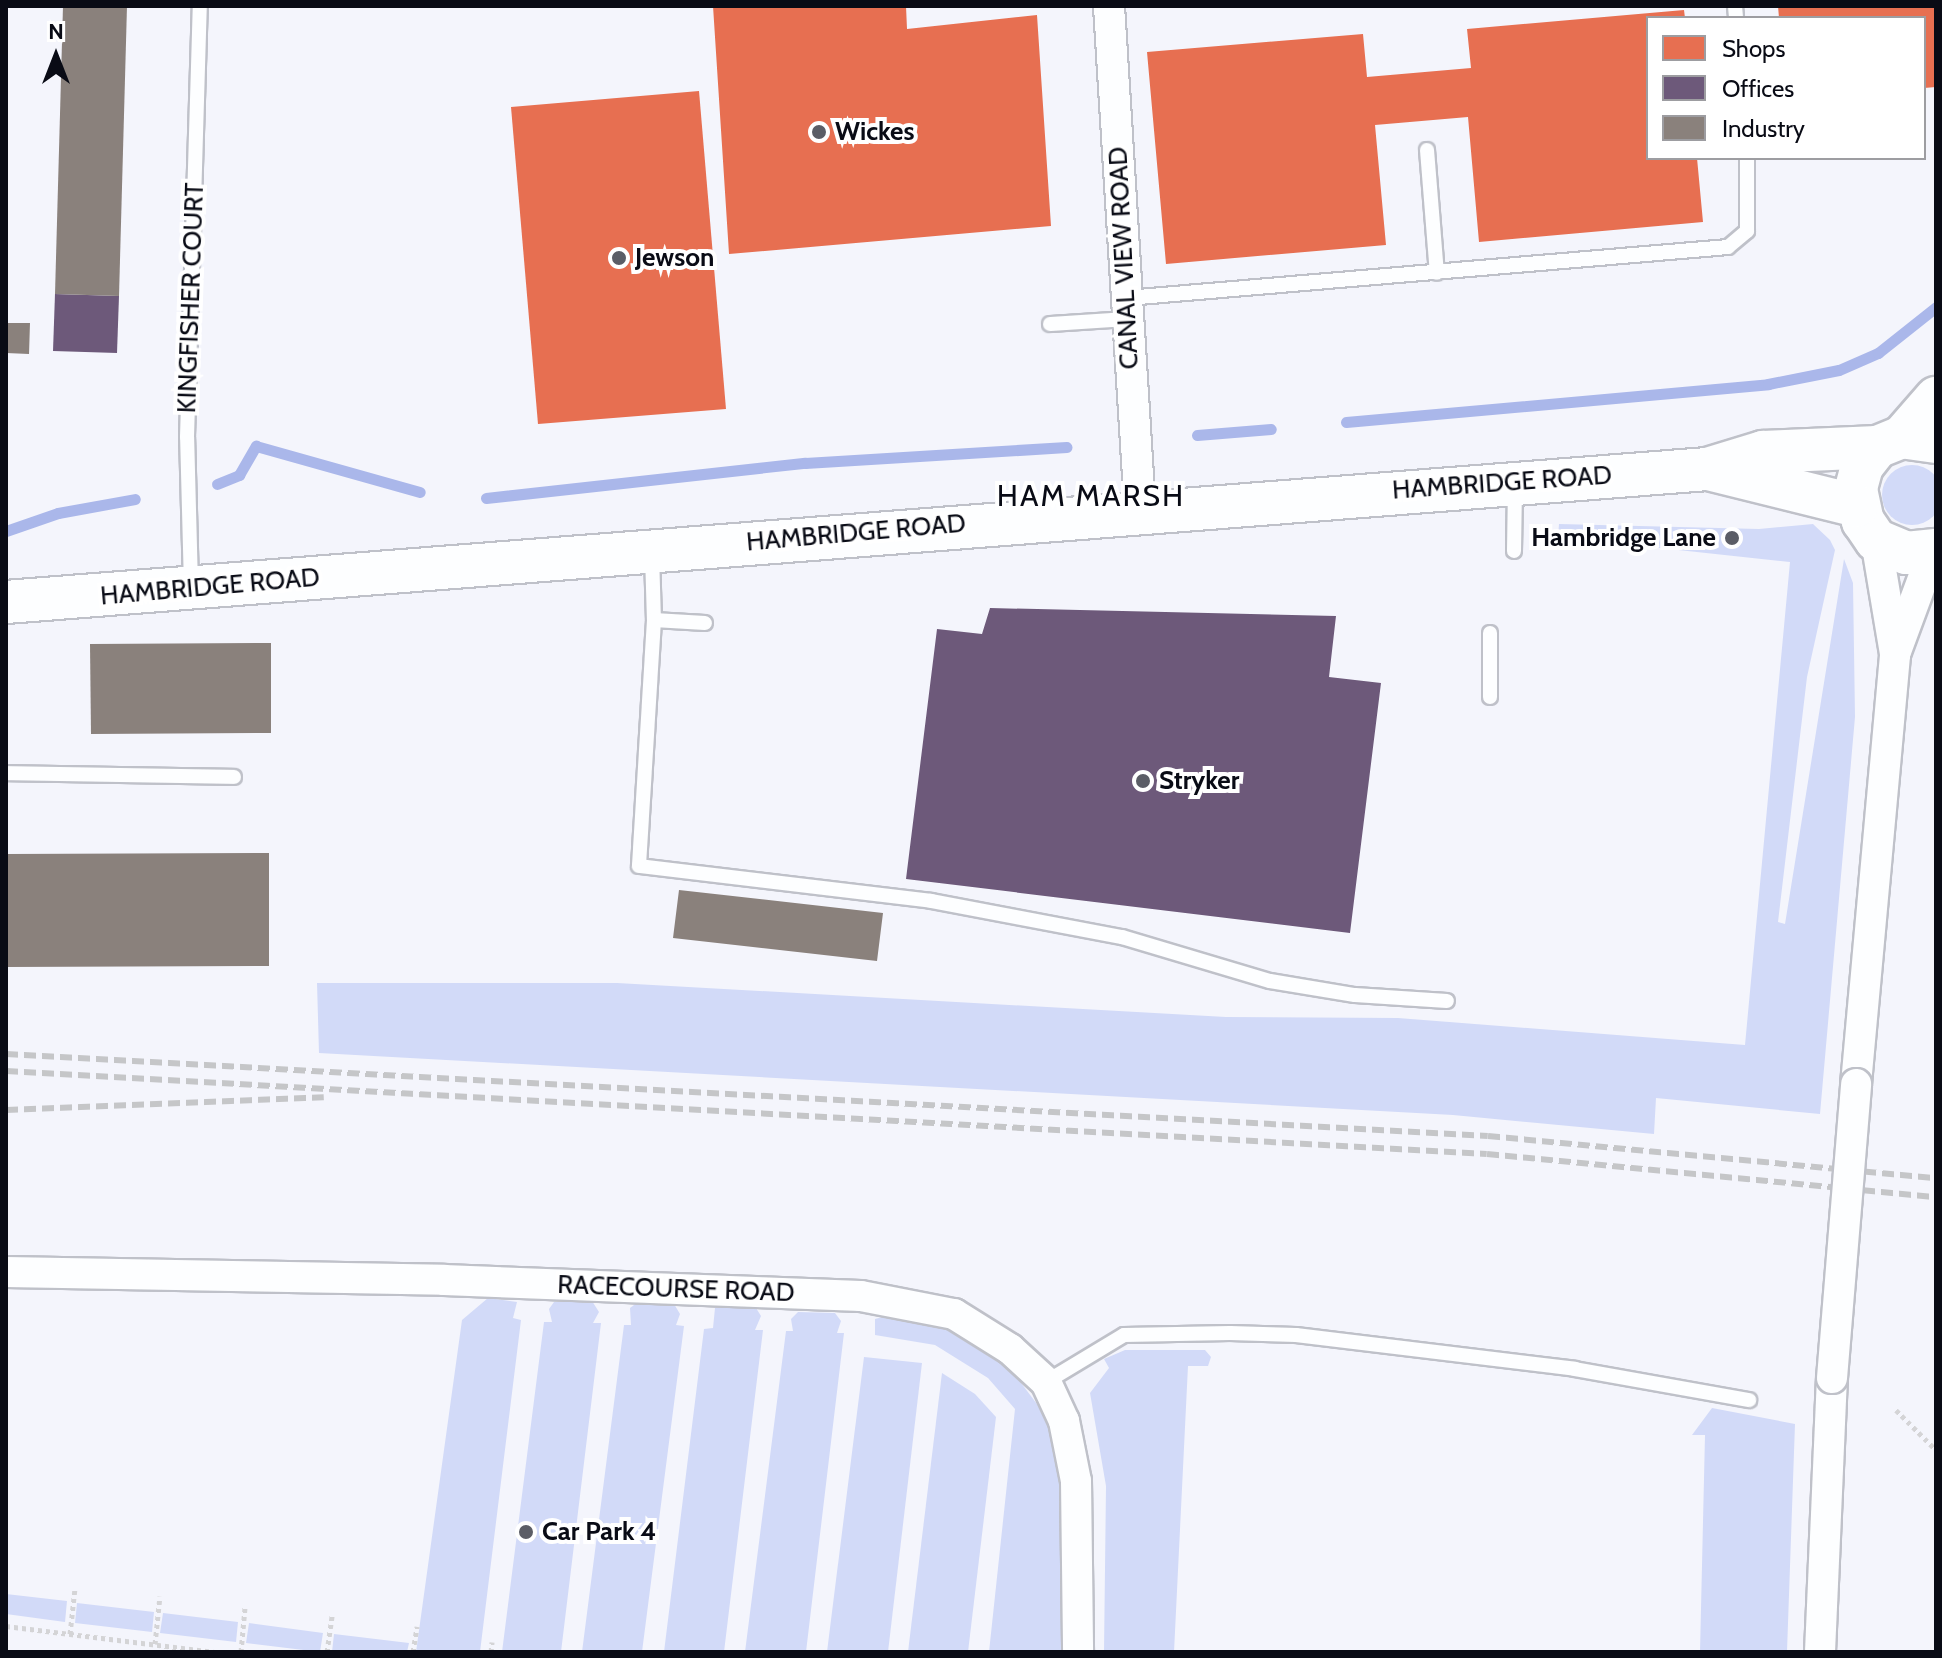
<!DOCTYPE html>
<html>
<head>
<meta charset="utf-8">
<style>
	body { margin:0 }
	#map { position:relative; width:1942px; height:1658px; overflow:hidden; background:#f4f5fc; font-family:Cabin,sans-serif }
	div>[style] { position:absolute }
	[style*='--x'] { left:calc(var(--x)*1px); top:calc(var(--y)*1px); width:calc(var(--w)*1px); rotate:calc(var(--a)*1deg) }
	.green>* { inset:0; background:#d2daf8 }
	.round { border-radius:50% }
	.shops>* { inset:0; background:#e76f51 }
	.offices>* { inset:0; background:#6d597a }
	.industry>* { inset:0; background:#8a817c }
	.stream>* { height:11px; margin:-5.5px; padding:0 5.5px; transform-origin:5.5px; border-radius:5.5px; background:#aab7ea }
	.path>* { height:5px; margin-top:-2.5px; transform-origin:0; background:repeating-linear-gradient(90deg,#d4d4d6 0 4px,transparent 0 8px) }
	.roads { filter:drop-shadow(2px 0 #bfc1c9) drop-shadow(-2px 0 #bfc1c9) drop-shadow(0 2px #bfc1c9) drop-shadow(0 -2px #bfc1c9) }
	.lane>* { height:14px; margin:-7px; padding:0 7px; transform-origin:7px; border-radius:7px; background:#fdfeff }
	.street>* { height:30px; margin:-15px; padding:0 15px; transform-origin:15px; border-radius:15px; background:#fdfeff }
	.secondary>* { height:42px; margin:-21px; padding:0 21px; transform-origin:21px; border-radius:21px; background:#fdfeff }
	.rail>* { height:6px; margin-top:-3px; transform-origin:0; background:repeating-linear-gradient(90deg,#c5c6c8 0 12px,transparent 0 18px) }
	.bridges { filter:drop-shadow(2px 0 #bfc1c9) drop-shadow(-2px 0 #bfc1c9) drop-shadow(0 2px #bfc1c9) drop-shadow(0 -2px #bfc1c9) }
	.street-bridge>* { height:30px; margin:-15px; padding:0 15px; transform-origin:15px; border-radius:15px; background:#fdfeff }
	.dots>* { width:22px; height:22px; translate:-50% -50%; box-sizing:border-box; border:4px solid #fff; border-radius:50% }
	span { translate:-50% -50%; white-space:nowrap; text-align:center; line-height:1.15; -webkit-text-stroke:8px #fff; paint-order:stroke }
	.poi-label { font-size:26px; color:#090b15; font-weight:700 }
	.left { translate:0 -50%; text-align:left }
	.right { translate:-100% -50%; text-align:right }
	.street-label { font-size:26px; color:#090b15 }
	.quarter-label { font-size:30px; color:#090b15; letter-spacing:2px }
	.frame { position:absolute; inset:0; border:8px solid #090b15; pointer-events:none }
	.legend { position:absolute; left:1646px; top:16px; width:280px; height:144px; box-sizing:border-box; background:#fff; border:2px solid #9d9da1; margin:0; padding:10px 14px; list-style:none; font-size:24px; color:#090b15 }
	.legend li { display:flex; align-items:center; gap:16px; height:40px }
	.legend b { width:40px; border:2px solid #9d9da1 }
	.north { position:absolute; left:16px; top:16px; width:80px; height:80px; -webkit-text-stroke:6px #fff; paint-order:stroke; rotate:0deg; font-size:22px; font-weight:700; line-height:32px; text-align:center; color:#090b15 }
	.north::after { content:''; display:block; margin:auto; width:28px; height:36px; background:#090b15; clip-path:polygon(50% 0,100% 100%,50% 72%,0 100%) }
</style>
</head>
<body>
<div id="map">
	<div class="green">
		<div class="round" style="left:1882px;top:465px;width:60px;height:60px"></div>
		<div style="clip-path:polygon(1559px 524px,1759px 529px,1813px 524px,1830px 540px,1835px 550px,1807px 677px,1778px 922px,1785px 924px,1844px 559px,1853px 583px,1855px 717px,1820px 1114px,1656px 1098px,1654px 1134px,1453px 1115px,319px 1053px,317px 983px,617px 983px,1226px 1017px,1398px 1018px,1745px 1045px,1790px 562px,1558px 537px)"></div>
		<div style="clip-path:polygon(488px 1298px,517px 1302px,513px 1318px,521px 1320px,480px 1652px,416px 1652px,462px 1320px)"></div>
		<div style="clip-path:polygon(592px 1301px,599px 1312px,593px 1323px,601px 1323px,561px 1652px,502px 1652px,544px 1322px,552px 1322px,549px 1309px,554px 1302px)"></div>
		<div style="clip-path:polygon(638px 1302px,674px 1304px,680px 1314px,676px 1325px,684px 1326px,642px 1652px,582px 1652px,624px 1325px,631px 1325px,630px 1308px)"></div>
		<div style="clip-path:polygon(715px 1308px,756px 1308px,761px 1316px,755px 1330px,763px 1330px,724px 1652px,664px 1652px,704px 1329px,713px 1328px)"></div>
		<div style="clip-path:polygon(798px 1312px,835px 1313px,841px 1321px,837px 1333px,844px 1333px,806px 1652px,745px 1652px,786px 1331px,793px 1331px,791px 1319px)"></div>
		<div style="clip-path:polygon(886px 1316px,940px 1325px,985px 1348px,1009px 1367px,1043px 1412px,1054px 1438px,1063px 1486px,1063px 1652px,989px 1652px,1015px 1409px,988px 1378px,935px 1345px,875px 1335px,875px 1319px)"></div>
		<div style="clip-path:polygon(1125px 1350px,1205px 1350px,1211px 1357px,1208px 1366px,1188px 1366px,1174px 1652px,1104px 1652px,1106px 1486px,1090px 1393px,1109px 1368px,1104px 1359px)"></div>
		<div style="clip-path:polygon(864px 1357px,922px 1363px,888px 1652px,827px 1652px)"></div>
		<div style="clip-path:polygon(942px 1373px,975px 1394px,996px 1417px,968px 1652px,908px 1652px)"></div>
		<div style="clip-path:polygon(1712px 1408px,1795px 1424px,1787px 1652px,1700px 1652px,1705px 1435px,1692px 1435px)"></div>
		<div style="clip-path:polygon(6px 1594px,67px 1601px,65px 1622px,6px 1614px)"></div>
		<div style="clip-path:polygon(77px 1603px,154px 1612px,152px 1632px,75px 1623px)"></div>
		<div style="clip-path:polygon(163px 1613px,238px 1622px,236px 1642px,160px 1633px)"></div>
		<div style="clip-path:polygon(249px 1623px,323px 1633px,320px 1652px,246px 1643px)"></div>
		<div style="clip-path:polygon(334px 1634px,409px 1643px,407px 1652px,332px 1652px)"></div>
	</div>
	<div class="shops">
		<div style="clip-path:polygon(713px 6px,906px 6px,907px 29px,1037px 15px,1051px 226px,729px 254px)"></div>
		<div style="clip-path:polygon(1778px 6px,1936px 6px,1936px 87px,1924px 88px,1924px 18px,1779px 18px)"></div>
		<div style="clip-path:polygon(1684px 10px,1685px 18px,1648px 18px,1648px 158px,1697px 158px,1703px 222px,1479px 242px,1468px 117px,1375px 125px,1386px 245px,1166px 264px,1147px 52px,1363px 34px,1367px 77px,1471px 68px,1467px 29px)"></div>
		<div style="clip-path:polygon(699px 91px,726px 409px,538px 424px,511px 107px)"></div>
	</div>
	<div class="offices">
		<div style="clip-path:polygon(55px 294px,119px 296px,117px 353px,53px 351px)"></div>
		<div style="clip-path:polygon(990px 608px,1336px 616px,1329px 677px,1381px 683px,1350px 933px,906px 879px,937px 629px,982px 634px)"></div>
	</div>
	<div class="industry">
		<div style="clip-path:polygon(63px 6px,127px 6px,119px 296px,55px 294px)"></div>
		<div style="clip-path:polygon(6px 323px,30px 323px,29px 354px,6px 353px)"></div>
		<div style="clip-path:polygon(271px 643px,271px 733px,91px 734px,90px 644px)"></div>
		<div style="clip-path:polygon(269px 853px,269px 966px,6px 967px,6px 854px)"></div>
		<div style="clip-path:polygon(679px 890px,883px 913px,877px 961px,673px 938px)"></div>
	</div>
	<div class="stream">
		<div style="--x:1346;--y:422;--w:424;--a:-5.1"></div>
		<div style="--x:1768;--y:384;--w:72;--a:-11.2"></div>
		<div style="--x:1839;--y:370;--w:43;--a:-23.6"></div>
		<div style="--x:1878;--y:353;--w:74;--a:-38.4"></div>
		<div style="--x:1197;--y:435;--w:74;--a:-4.6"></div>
		<div style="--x:217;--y:484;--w:24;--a:-22"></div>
		<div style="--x:239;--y:475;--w:34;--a:-60"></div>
		<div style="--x:256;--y:446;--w:170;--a:15.7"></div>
		<div style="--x:486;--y:498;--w:321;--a:-6.3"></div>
		<div style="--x:805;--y:463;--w:262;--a:-3.5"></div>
		<div style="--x:6;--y:531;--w:55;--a:-19.1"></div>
		<div style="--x:58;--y:513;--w:78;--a:-10.3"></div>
	</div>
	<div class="path">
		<div style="--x:1896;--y:1410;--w:57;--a:45"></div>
		<div style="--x:6;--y:1626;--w:212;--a:7.1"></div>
		<div style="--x:70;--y:1634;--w:46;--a:-83.8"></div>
		<div style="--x:155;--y:1644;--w:48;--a:-84.1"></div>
		<div style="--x:241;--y:1652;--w:45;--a:-84.9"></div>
		<div style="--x:327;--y:1652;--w:37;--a:-82"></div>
		<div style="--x:413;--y:1652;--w:26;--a:-81"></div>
		<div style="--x:491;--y:1652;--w:10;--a:-84"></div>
	</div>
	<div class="roads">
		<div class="lane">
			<div style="--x:1735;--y:6;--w:12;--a:85"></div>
			<div style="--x:1427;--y:150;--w:123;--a:85.4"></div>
			<div style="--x:1127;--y:298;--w:603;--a:-4.85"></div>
			<div style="--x:1728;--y:247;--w:25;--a:-40"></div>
			<div style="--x:1747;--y:231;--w:73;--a:-90"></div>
			<div style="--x:1050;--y:324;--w:78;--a:-3.7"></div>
			<div style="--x:1514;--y:551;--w:62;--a:-89.1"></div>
			<div style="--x:652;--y:554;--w:66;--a:88.3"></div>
			<div style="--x:654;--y:620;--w:51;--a:3.4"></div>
			<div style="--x:191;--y:586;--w:149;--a:-91.5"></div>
			<div style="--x:187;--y:437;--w:431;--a:-88.3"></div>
			<div style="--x:654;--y:620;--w:246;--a:93.5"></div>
			<div style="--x:639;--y:866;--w:294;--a:6.8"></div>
			<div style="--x:931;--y:901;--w:194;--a:10.7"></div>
			<div style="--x:1122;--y:937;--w:154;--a:16.6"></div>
			<div style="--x:1270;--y:981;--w:86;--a:9.4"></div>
			<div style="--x:1355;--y:995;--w:92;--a:3.7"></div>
			<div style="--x:1490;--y:633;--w:64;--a:90"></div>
			<div style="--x:6;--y:773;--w:228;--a:1"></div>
			<div style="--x:1046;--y:1382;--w:91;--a:-31.1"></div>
			<div style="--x:1124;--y:1335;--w:106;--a:-1.1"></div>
			<div style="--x:1230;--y:1333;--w:66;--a:1.7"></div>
			<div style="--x:1296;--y:1335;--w:281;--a:6.9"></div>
			<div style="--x:1575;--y:1369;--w:177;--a:10.1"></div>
		</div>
		<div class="street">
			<div style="--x:1109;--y:6;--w:504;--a:86.47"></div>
			<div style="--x:1876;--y:540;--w:116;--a:80.5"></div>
			<div style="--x:1856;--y:1084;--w:432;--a:-84.8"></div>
			<div style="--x:1895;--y:654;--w:110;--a:-69.7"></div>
			<div style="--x:6;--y:1272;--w:438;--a:1"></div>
			<div style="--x:444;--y:1280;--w:417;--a:2.2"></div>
			<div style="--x:861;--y:1296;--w:95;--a:11"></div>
			<div style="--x:954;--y:1314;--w:66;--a:32"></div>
			<div style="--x:1010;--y:1349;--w:49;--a:42.5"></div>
			<div style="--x:1046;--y:1382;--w:43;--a:65.2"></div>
			<div style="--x:1064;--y:1421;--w:61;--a:78.7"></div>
			<div style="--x:1076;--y:1481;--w:171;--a:89.3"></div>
			<div style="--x:1820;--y:1652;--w:274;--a:-87.5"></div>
		</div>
		<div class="secondary">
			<div style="--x:1902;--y:437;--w:52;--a:-48.9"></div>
			<div style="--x:1936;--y:442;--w:34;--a:-172"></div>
			<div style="--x:1902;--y:437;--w:27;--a:158"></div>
			<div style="--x:1877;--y:447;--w:24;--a:128"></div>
			<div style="--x:1862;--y:466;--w:24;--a:105"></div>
			<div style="--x:1856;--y:489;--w:33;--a:78"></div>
			<div style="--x:1863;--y:521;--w:23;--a:56"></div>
			<div style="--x:1876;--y:540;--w:33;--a:23"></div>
			<div style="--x:1906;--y:553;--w:30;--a:-6"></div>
			<div style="--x:1712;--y:470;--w:149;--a:13.9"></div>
			<div style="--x:6;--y:602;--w:1706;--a:-4.47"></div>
			<div style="--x:1707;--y:469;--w:59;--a:-16.9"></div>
			<div style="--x:1763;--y:452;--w:114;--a:-2.5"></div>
		</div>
	</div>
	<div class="rail">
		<div style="--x:6;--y:1054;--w:1484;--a:3.17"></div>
		<div style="--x:1488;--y:1136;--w:450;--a:5.4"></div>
		<div style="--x:6;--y:1071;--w:1483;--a:3.21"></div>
		<div style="--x:1487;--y:1154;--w:451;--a:5.5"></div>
		<div style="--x:6;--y:1110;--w:318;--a:-2.3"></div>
	</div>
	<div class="bridges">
		<div class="street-bridge">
			<div style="--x:1832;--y:1378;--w:295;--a:-85.3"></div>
		</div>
	</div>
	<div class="dots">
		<div style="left:819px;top:132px;background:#5b5d66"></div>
		<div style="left:619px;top:258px;background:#5b5d66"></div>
		<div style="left:1732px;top:538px;background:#5b5d66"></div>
		<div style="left:1143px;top:781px;background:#5b5d66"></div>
		<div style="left:526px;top:1532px;background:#5b5d66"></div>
	</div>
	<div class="poi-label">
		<span class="left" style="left:835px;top:132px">Wickes</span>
		<span class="left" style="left:635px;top:258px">Jewson</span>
		<span class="right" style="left:1716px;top:538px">Hambridge Lane</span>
		<span class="left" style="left:1159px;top:781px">Stryker</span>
		<span class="left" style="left:542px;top:1532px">Car Park 4</span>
	</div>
	<div class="street-label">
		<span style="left:1124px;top:258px;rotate:-93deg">CANAL VIEW ROAD</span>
		<span style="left:191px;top:298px;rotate:-88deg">KINGFISHER COURT</span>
		<span style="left:1502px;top:483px;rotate:-4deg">HAMBRIDGE ROAD</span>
		<span style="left:856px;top:533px;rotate:-5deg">HAMBRIDGE ROAD</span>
		<span style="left:210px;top:587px;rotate:-5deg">HAMBRIDGE ROAD</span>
		<span style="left:676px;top:1289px;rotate:2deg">RACECOURSE ROAD</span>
	</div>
	<div class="quarter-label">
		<span style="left:1091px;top:496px">HAM MARSH</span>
	</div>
	<div class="frame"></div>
	<ul class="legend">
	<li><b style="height:22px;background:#e76f51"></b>Shops</li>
	<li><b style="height:22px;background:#6d597a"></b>Offices</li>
	<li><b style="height:22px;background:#8a817c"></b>Industry</li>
	</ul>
	<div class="north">N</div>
</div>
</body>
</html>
